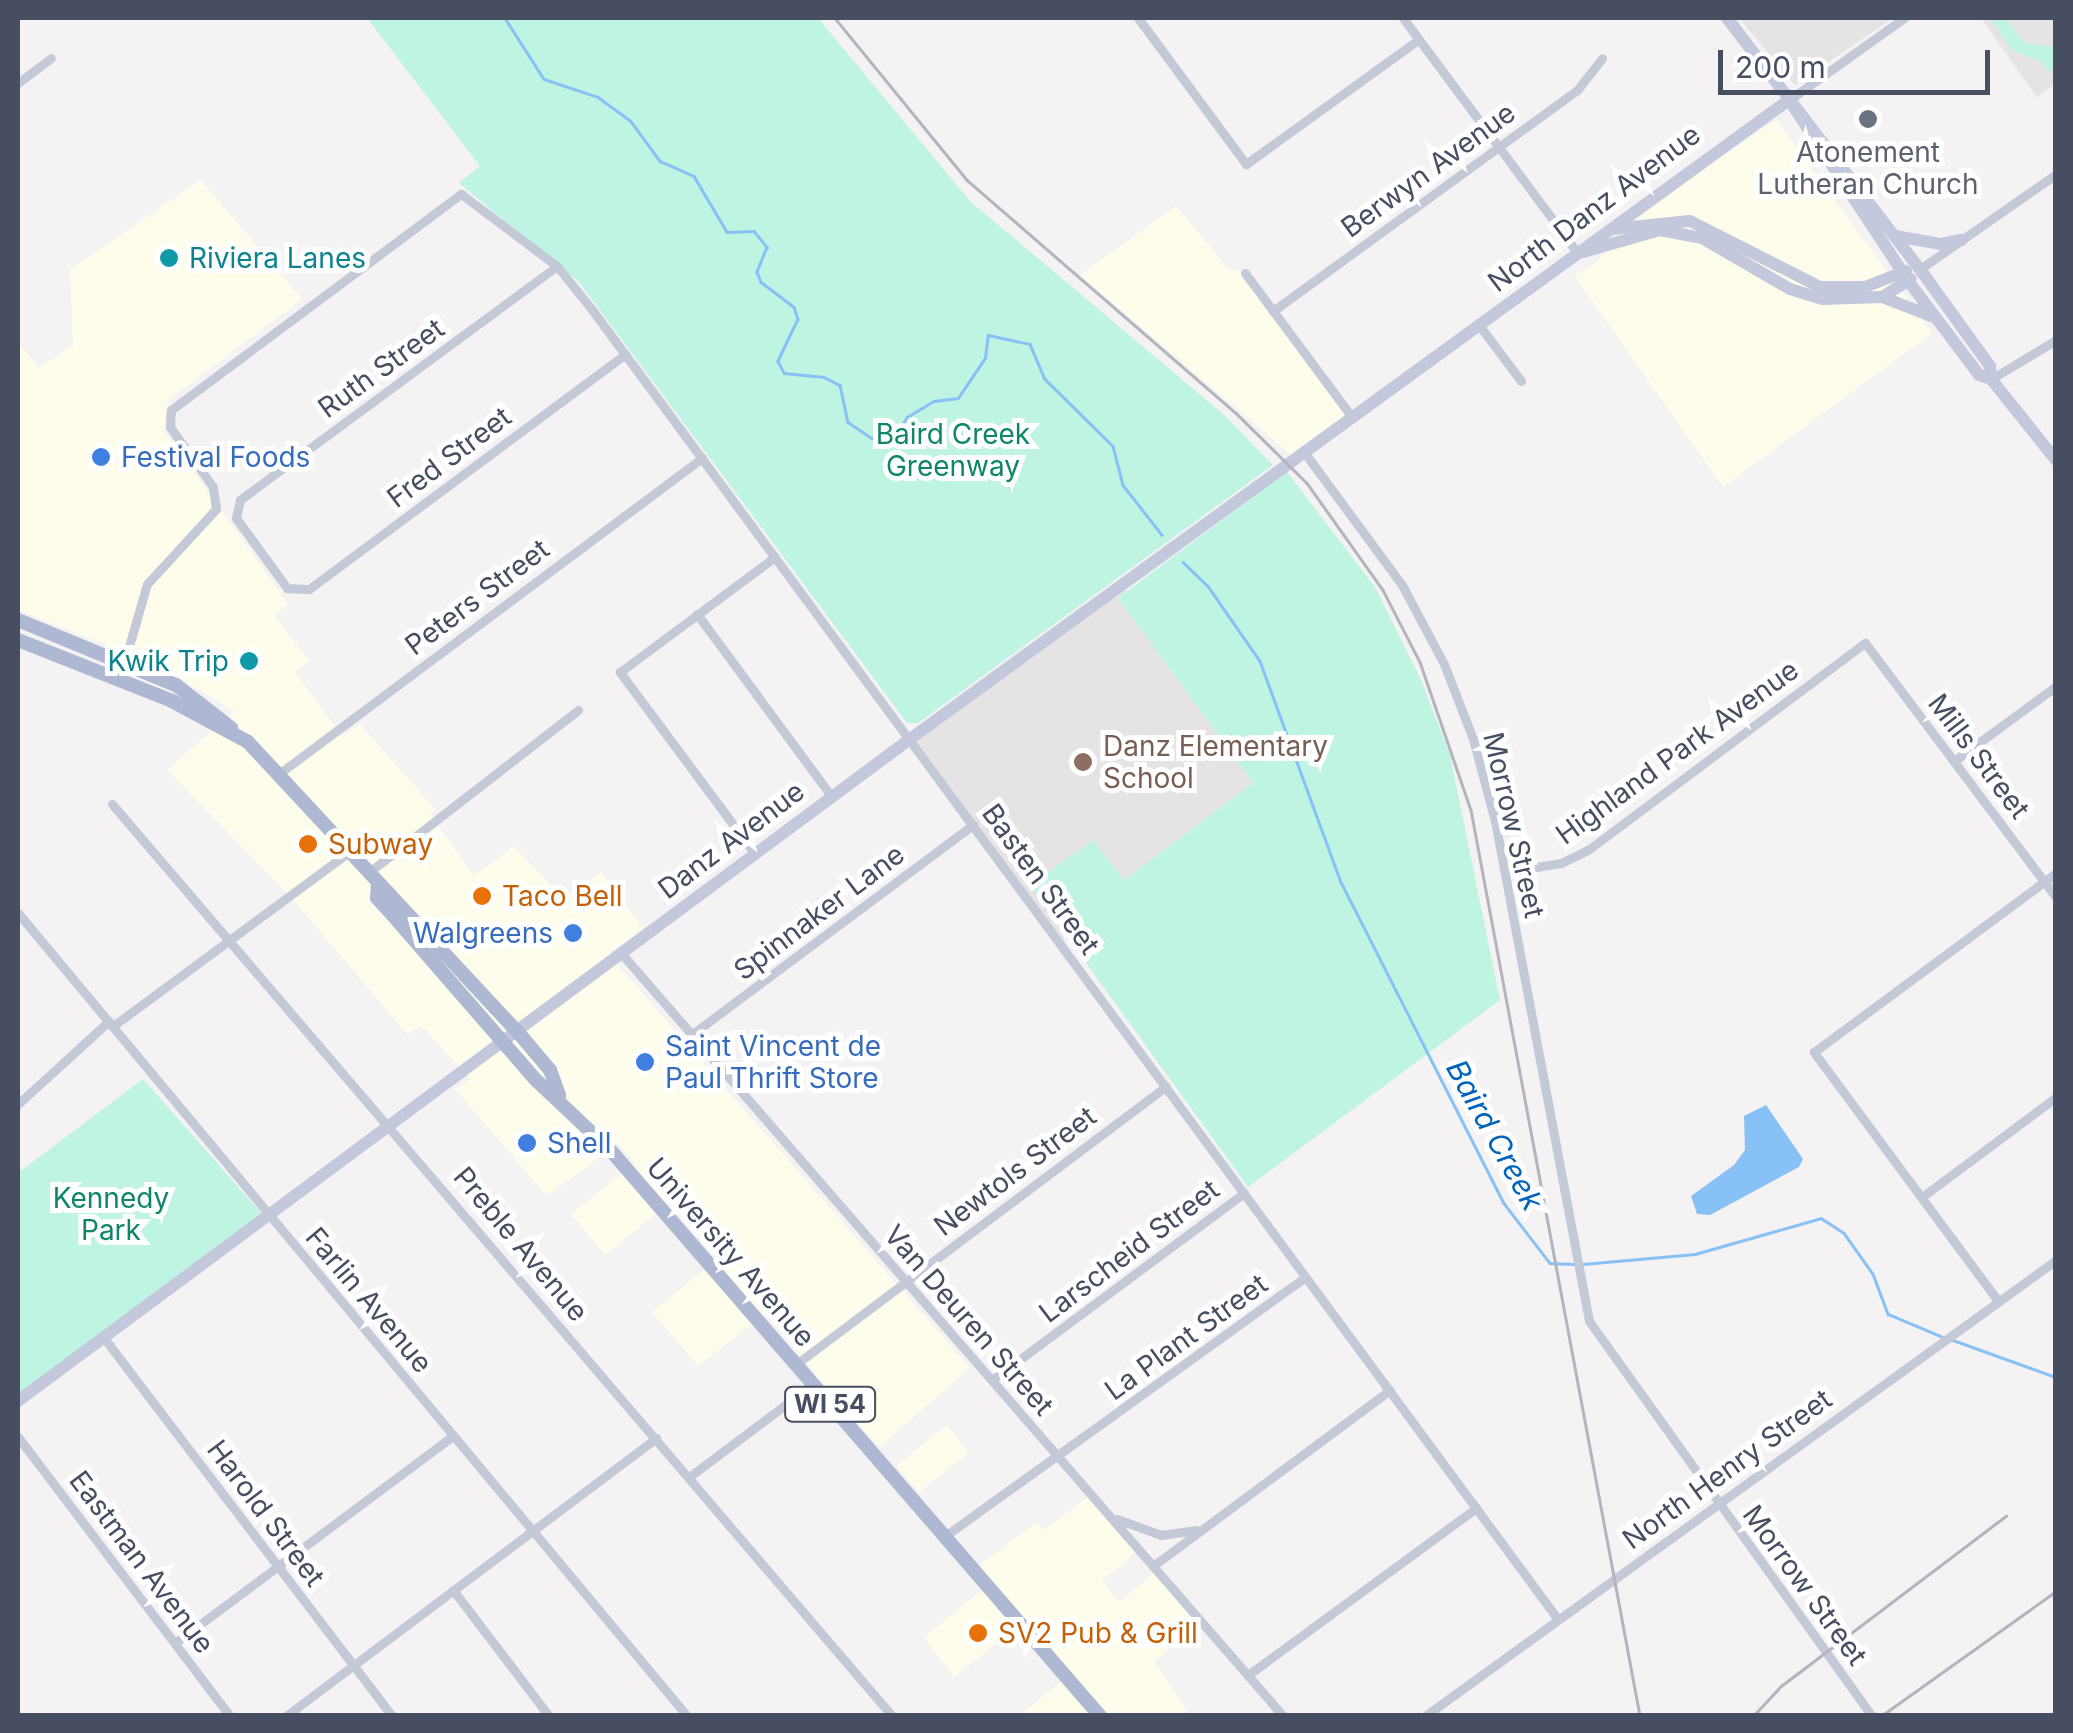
<!DOCTYPE html>
<html>
<head>
<meta charset="utf-8">
<style>
	body { margin:0 }
	#map { position:relative; width:2073px; height:1733px; overflow:hidden; background:#f4f2f2; font-family:Inter,sans-serif }
	div>[style] { position:absolute }
	[style*='--x'] { left:calc(var(--x)*1px); top:calc(var(--y)*1px); width:calc(var(--w)*1px); rotate:calc(var(--a)*1deg) }
	.commercial>* { inset:0; background:#fefdec }
	.education>* { inset:0; background:#e5e3e4 }
	.green>* { inset:0; background:#bef4e1 }
	.water>* { inset:0; background:#87c1f5 }
	.stream>* { height:2.5px; margin:-1.25px; padding:0 1.25px; transform-origin:1.25px; border-radius:1.25px; background:#87c1f5 }
	.street>* { height:9px; margin:-4.5px; padding:0 4.5px; transform-origin:4.5px; border-radius:4.5px; background:#c4c9d7 }
	.secondary>* { height:12px; margin:-6px; padding:0 6px; transform-origin:6px; border-radius:6px; background:#c3c8dc }
	.primary>* { height:14px; margin:-7px; padding:0 7px; transform-origin:7px; border-radius:7px; background:#afb8d2 }
	.rail>* { height:2.5px; margin:-1.25px; padding:0 1.25px; transform-origin:1.25px; border-radius:1.25px; background:#b3b4bd }
	.dots>* { width:28px; height:28px; translate:-50% -50%; box-sizing:border-box; border:5px solid #fff; border-radius:50% }
	span { translate:-50% -50%; white-space:nowrap; text-align:center; line-height:1.15; -webkit-text-stroke:10px #fff; paint-order:stroke }
	.shield-label span { padding:2px 8px; background:#fff; border:2px solid; border-radius:8px; -webkit-text-stroke-width:0 }
	.shield-label { font-size:25px; color:#474e61; font-weight:700 }
	.worship-label { font-size:28px; color:#5b616d }
	.street-label { font-size:28px; color:#474e61 }
	.culture-label { font-size:28px; color:#0d838f }
	.left { translate:0 -50%; text-align:left }
	.right { translate:-100% -50%; text-align:right }
	.park-label { font-size:28px; color:#0f8669 }
	.shop-label { font-size:28px; color:#366cbe }
	.education-label { font-size:28px; color:#785e54 }
	.food-label { font-size:28px; color:#c56008 }
	.water-label { font-size:30px; color:#0063bc; font-style:italic }
	.frame { position:absolute; inset:0; border:20px solid #474e61; pointer-events:none }
	.scale { position:absolute; left:1718px; top:50px; width:272px; height:45px; box-sizing:border-box; border:5px solid #474e61; border-top:0; padding-left:12px; font-size:30px; line-height:35px; white-space:nowrap; color:#474e61; -webkit-text-stroke:8px #fff; paint-order:stroke }
</style>
</head>
<body>
<div id="map">
	<div class="commercial">
		<div style="clip-path:polygon(1776px 120px,1932px 333px,1723px 487px,1574px 275px,1597px 262px,1641px 211px)"></div>
		<div style="clip-path:polygon(201px 180px,302px 299px,168px 400px,164px 431px,280px 592px,288px 605px,274px 615px,309px 661px,295px 672px,342px 736px,360px 724px,435px 809px,430px 814px,474px 876px,514px 846px,563px 899px,601px 872px,643px 928px,608px 954px,970px 1368px,879px 1447px,765px 1314px,698px 1366px,652px 1312px,717px 1259px,669px 1203px,605px 1255px,571px 1214px,635px 1163px,618px 1144px,547px 1196px,455px 1089px,470px 1079px,421px 1025px,408px 1035px,289px 895px,167px 770px,235px 711px,155px 664px,18px 610px,18px 343px,39px 368px,73px 346px,70px 269px)"></div>
		<div style="clip-path:polygon(1176px 206px,1228px 268px,1245px 273px,1352px 417px,1295px 458px,1080px 275px)"></div>
		<div style="clip-path:polygon(947px 1425px,969px 1453px,919px 1492px,896px 1466px)"></div>
		<div style="clip-path:polygon(1091px 1495px,1133px 1543px,1133px 1555px,1102px 1581px,1119px 1602px,1157px 1571px,1203px 1624px,1154px 1661px,1189px 1715px,1020px 1715px,1067px 1677px,1021px 1624px,954px 1677px,924px 1637px,987px 1586px,974px 1569px,1037px 1522px,1044px 1530px)"></div>
	</div>
	<div class="education">
		<div style="clip-path:polygon(1739px 18px,1893px 18px,1795px 85px)"></div>
		<div style="clip-path:polygon(1981px 18px,2055px 18px,2055px 84px,2037px 97px)"></div>
		<div style="clip-path:polygon(1123px 584px,1156px 650px,1253px 783px,1124px 880px,1030px 885px,1061px 927px,1068px 954px,910px 739px)"></div>
	</div>
	<div class="green">
		<div style="clip-path:polygon(367px 18px,818px 18px,970px 201px,1223px 414px,1273px 465px,918px 723px,907px 723px,579px 282px,459px 183px,480px 166px)"></div>
		<div style="clip-path:polygon(1991px 18px,2005px 18px,2025px 43px,2055px 47px,2055px 67px,2048px 72px,2040px 61px,2011px 50px)"></div>
		<div style="clip-path:polygon(1287px 472px,1375px 587px,1422px 682px,1450px 755px,1500px 1000px,1248px 1187px,1030px 885px,1093px 840px,1124px 880px,1253px 783px,1118px 598px)"></div>
		<div style="clip-path:polygon(143px 1079px,261px 1213px,18px 1395px,18px 1173px)"></div>
	</div>
	<div class="water">
		<div style="clip-path:polygon(1766px 1105px,1803px 1159px,1799px 1167px,1710px 1215px,1697px 1214px,1691px 1196px,1734px 1165px,1745px 1150px,1744px 1116px)"></div>
	</div>
	<div class="stream">
		<div style="--x:505;--y:18;--w:72;--a:57.4"></div>
		<div style="--x:544;--y:79;--w:57;--a:18.4"></div>
		<div style="--x:598;--y:97;--w:39;--a:36"></div>
		<div style="--x:630;--y:120;--w:51;--a:53.8"></div>
		<div style="--x:660;--y:161;--w:37;--a:24"></div>
		<div style="--x:694;--y:176;--w:65;--a:59.5"></div>
		<div style="--x:727;--y:232;--w:27;--a:-2"></div>
		<div style="--x:754;--y:231;--w:21;--a:51"></div>
		<div style="--x:767;--y:247;--w:27;--a:112"></div>
		<div style="--x:757;--y:272;--w:11;--a:68"></div>
		<div style="--x:761;--y:282;--w:41;--a:37.1"></div>
		<div style="--x:794;--y:307;--w:13;--a:72"></div>
		<div style="--x:798;--y:319;--w:47;--a:115.5"></div>
		<div style="--x:778;--y:361;--w:13;--a:63"></div>
		<div style="--x:784;--y:373;--w:40;--a:5.7"></div>
		<div style="--x:824;--y:377;--w:18;--a:27"></div>
		<div style="--x:840;--y:385;--w:38;--a:78"></div>
		<div style="--x:848;--y:422;--w:29;--a:34"></div>
		<div style="--x:872;--y:438;--w:24;--a:-7"></div>
		<div style="--x:896;--y:435;--w:21;--a:-59"></div>
		<div style="--x:907;--y:417;--w:31;--a:-31"></div>
		<div style="--x:934;--y:401;--w:24;--a:-7"></div>
		<div style="--x:958;--y:398;--w:48;--a:-56"></div>
		<div style="--x:985;--y:358;--w:23;--a:-83"></div>
		<div style="--x:988;--y:335;--w:43;--a:12.1"></div>
		<div style="--x:1030;--y:344;--w:38;--a:67"></div>
		<div style="--x:1045;--y:379;--w:95;--a:44.6"></div>
		<div style="--x:1113;--y:446;--w:40;--a:75.6"></div>
		<div style="--x:1123;--y:485;--w:63;--a:52"></div>
		<div style="--x:1183;--y:562;--w:35;--a:44"></div>
		<div style="--x:1208;--y:586;--w:91;--a:55.3"></div>
		<div style="--x:1260;--y:661;--w:235;--a:69.9"></div>
		<div style="--x:1341;--y:882;--w:359;--a:63.1"></div>
		<div style="--x:1503;--y:1202;--w:77;--a:52.4"></div>
		<div style="--x:1550;--y:1263;--w:25;--a:2"></div>
		<div style="--x:1583;--y:1264;--w:112;--a:-5.1"></div>
		<div style="--x:1695;--y:1254;--w:131;--a:-15.9"></div>
		<div style="--x:1821;--y:1218;--w:27;--a:33"></div>
		<div style="--x:1844;--y:1233;--w:50;--a:54.7"></div>
		<div style="--x:1873;--y:1274;--w:43;--a:69.4"></div>
		<div style="--x:1888;--y:1314;--w:62;--a:22.8"></div>
		<div style="--x:1953;--y:1340;--w:109;--a:19.8"></div>
	</div>
	<div class="street">
		<div style="--x:1138;--y:18;--w:182;--a:53.5"></div>
		<div style="--x:1246;--y:164;--w:213;--a:-35.8"></div>
		<div style="--x:1403;--y:18;--w:294;--a:53.4"></div>
		<div style="--x:18;--y:83;--w:41;--a:-37.1"></div>
		<div style="--x:1789;--y:100;--w:141;--a:-35.5"></div>
		<div style="--x:557;--y:266;--w:394;--a:143.6"></div>
		<div style="--x:240;--y:500;--w:18;--a:103"></div>
		<div style="--x:236;--y:518;--w:87;--a:53.9"></div>
		<div style="--x:287;--y:588;--w:22;--a:3"></div>
		<div style="--x:309;--y:589;--w:394;--a:-36.6"></div>
		<div style="--x:1920;--y:269;--w:166;--a:-34.9"></div>
		<div style="--x:1245;--y:273;--w:179;--a:53.4"></div>
		<div style="--x:1273;--y:311;--w:377;--a:-36"></div>
		<div style="--x:1578;--y:89;--w:39;--a:-52"></div>
		<div style="--x:1479;--y:325;--w:70;--a:53.1"></div>
		<div style="--x:1991;--y:379;--w:76;--a:-31"></div>
		<div style="--x:1304;--y:452;--w:165;--a:53.6"></div>
		<div style="--x:1402;--y:585;--w:89;--a:62"></div>
		<div style="--x:1444;--y:664;--w:80;--a:68.9"></div>
		<div style="--x:1473;--y:739;--w:85;--a:75"></div>
		<div style="--x:1495;--y:821;--w:509;--a:79.35"></div>
		<div style="--x:1589;--y:1321;--w:486;--a:54.4"></div>
		<div style="--x:697;--y:614;--w:227;--a:53.6"></div>
		<div style="--x:123;--y:667;--w:86;--a:-73.9"></div>
		<div style="--x:147;--y:584;--w:102;--a:-47.4"></div>
		<div style="--x:216;--y:509;--w:22;--a:-98"></div>
		<div style="--x:213;--y:487;--w:74;--a:-125.6"></div>
		<div style="--x:170;--y:427;--w:17;--a:-87"></div>
		<div style="--x:171;--y:410;--w:362;--a:-36.7"></div>
		<div style="--x:461;--y:194;--w:120;--a:36.9"></div>
		<div style="--x:557;--y:266;--w:58;--a:51.3"></div>
		<div style="--x:593;--y:311;--w:1624;--a:53.59"></div>
		<div style="--x:1954;--y:761;--w:127;--a:-36.3"></div>
		<div style="--x:280;--y:773;--w:527;--a:-36.74"></div>
		<div style="--x:112;--y:804;--w:1200;--a:49.46"></div>
		<div style="--x:755;--y:854;--w:227;--a:-126.6"></div>
		<div style="--x:620;--y:672;--w:193;--a:-36.6"></div>
		<div style="--x:1505;--y:872;--w:57;--a:-9.1"></div>
		<div style="--x:1561;--y:863;--w:30;--a:-26"></div>
		<div style="--x:1588;--y:850;--w:346;--a:-36.8"></div>
		<div style="--x:1865;--y:643;--w:318;--a:53.1"></div>
		<div style="--x:368;--y:873;--w:266;--a:-37.8"></div>
		<div style="--x:18;--y:913;--w:1045;--a:50.2"></div>
		<div style="--x:621;--y:953;--w:1010;--a:49.05"></div>
		<div style="--x:113;--y:1026;--w:295;--a:-36.4"></div>
		<div style="--x:691;--y:1035;--w:352;--a:-36.7"></div>
		<div style="--x:18;--y:1104;--w:123;--a:-42.4"></div>
		<div style="--x:1922;--y:1197;--w:167;--a:-36.7"></div>
		<div style="--x:1998;--y:1301;--w:310;--a:-126.5"></div>
		<div style="--x:1814;--y:1052;--w:301;--a:-36.5"></div>
		<div style="--x:104;--y:1338;--w:475;--a:52.7"></div>
		<div style="--x:795;--y:1365;--w:464;--a:-36.9"></div>
		<div style="--x:992;--y:1380;--w:314;--a:-36.6"></div>
		<div style="--x:18;--y:1437;--w:350;--a:52.8"></div>
		<div style="--x:689;--y:1477;--w:155;--a:-36.9"></div>
		<div style="--x:1117;--y:1519;--w:47;--a:20"></div>
		<div style="--x:1161;--y:1535;--w:36;--a:-8"></div>
		<div style="--x:945;--y:1536;--w:444;--a:-35.7"></div>
		<div style="--x:1153;--y:1566;--w:295;--a:-36.6"></div>
		<div style="--x:453;--y:1590;--w:158;--a:52.7"></div>
		<div style="--x:175;--y:1643;--w:347;--a:-36.7"></div>
		<div style="--x:1248;--y:1675;--w:283;--a:-36.2"></div>
		<div style="--x:286;--y:1716;--w:463;--a:-36.9"></div>
		<div style="--x:1425;--y:1716;--w:779;--a:-35.85"></div>
	</div>
	<div class="secondary">
		<div style="--x:1727;--y:18;--w:329;--a:52.5"></div>
		<div style="--x:1927;--y:279;--w:107;--a:54.1"></div>
		<div style="--x:1990;--y:366;--w:13;--a:86"></div>
		<div style="--x:1789;--y:100;--w:218;--a:56.6"></div>
		<div style="--x:1909;--y:282;--w:116;--a:53"></div>
		<div style="--x:1979;--y:375;--w:13;--a:18"></div>
		<div style="--x:1991;--y:379;--w:104;--a:51.3"></div>
		<div style="--x:1612;--y:229;--w:78;--a:-5.9"></div>
		<div style="--x:1690;--y:221;--w:146;--a:26.9"></div>
		<div style="--x:1820;--y:287;--w:45;--a:0"></div>
		<div style="--x:1865;--y:287;--w:44;--a:-21.3"></div>
		<div style="--x:1895;--y:236;--w:47;--a:9.9"></div>
		<div style="--x:1941;--y:244;--w:21;--a:-11"></div>
		<div style="--x:1583;--y:252;--w:80;--a:-15.9"></div>
		<div style="--x:1660;--y:230;--w:43;--a:10.8"></div>
		<div style="--x:1702;--y:238;--w:102;--a:30.1"></div>
		<div style="--x:1790;--y:289;--w:34;--a:17"></div>
		<div style="--x:1823;--y:299;--w:59;--a:-1.9"></div>
		<div style="--x:1882;--y:297;--w:34;--a:-32"></div>
		<div style="--x:1882;--y:297;--w:53;--a:21.2"></div>
		<div style="--x:18;--y:1401;--w:1111;--a:-36.58"></div>
		<div style="--x:910;--y:739;--w:1087;--a:-36.02"></div>
	</div>
	<div class="primary">
		<div style="--x:18;--y:620;--w:171;--a:22.4"></div>
		<div style="--x:176;--y:685;--w:70;--a:38"></div>
		<div style="--x:18;--y:640;--w:166;--a:21.6"></div>
		<div style="--x:172;--y:701;--w:86;--a:28.3"></div>
		<div style="--x:248;--y:742;--w:395;--a:47.1"></div>
		<div style="--x:517;--y:1031;--w:51;--a:49.8"></div>
		<div style="--x:550;--y:1070;--w:27;--a:70"></div>
		<div style="--x:378;--y:884;--w:14;--a:94"></div>
		<div style="--x:377;--y:898;--w:18;--a:47"></div>
		<div style="--x:389;--y:911;--w:225;--a:49"></div>
		<div style="--x:537;--y:1081;--w:103;--a:43.4"></div>
		<div style="--x:612;--y:1152;--w:746;--a:49.13"></div>
	</div>
	<div class="rail">
		<div style="--x:835;--y:18;--w:209;--a:50.8"></div>
		<div style="--x:967;--y:180;--w:356;--a:40.9"></div>
		<div style="--x:1236;--y:413;--w:100;--a:44.6"></div>
		<div style="--x:1307;--y:483;--w:131;--a:54.6"></div>
		<div style="--x:1383;--y:590;--w:81;--a:62.8"></div>
		<div style="--x:1420;--y:662;--w:157;--a:71"></div>
		<div style="--x:1471;--y:810;--w:922;--a:79.43"></div>
		<div style="--x:1753;--y:1716;--w:41;--a:-47"></div>
		<div style="--x:1781;--y:1686;--w:282;--a:-37.1"></div>
		<div style="--x:1881;--y:1716;--w:215;--a:-35.5"></div>
	</div>
	<div class="dots">
		<div style="left:1868px;top:119px;background:#6b7280"></div>
		<div style="left:169px;top:258px;background:#0f9aa8"></div>
		<div style="left:101px;top:457px;background:#3f7fe0"></div>
		<div style="left:249px;top:661px;background:#0f9aa8"></div>
		<div style="left:1083px;top:762px;background:#8d6e63"></div>
		<div style="left:308px;top:844px;background:#e8710a"></div>
		<div style="left:482px;top:896px;background:#e8710a"></div>
		<div style="left:573px;top:933px;background:#3f7fe0"></div>
		<div style="left:645px;top:1062px;background:#3f7fe0"></div>
		<div style="left:527px;top:1143px;background:#3f7fe0"></div>
		<div style="left:978px;top:1633px;background:#e8710a"></div>
	</div>
	<div class="shield-label">
		<span style="left:830px;top:1404px">WI 54</span>
	</div>
	<div class="worship-label">
		<span style="left:1868px;top:168px">Atonement<br>Lutheran Church</span>
	</div>
	<div class="street-label">
		<span style="left:1428px;top:170px;rotate:-36deg">Berwyn Avenue</span>
		<span style="left:1594px;top:208px;rotate:-37deg">North Danz Avenue</span>
		<span style="left:381px;top:368px;rotate:-36deg">Ruth Street</span>
		<span style="left:449px;top:457px;rotate:-37deg">Fred Street</span>
		<span style="left:477px;top:597px;rotate:-37deg">Peters Street</span>
		<span style="left:1677px;top:752px;rotate:-36deg">Highland Park Avenue</span>
		<span style="left:1979px;top:756px;rotate:53deg">Mills Street</span>
		<span style="left:1514px;top:825px;rotate:77deg">Morrow Street</span>
		<span style="left:731px;top:840px;rotate:-37deg">Danz Avenue</span>
		<span style="left:1041px;top:879px;rotate:54deg">Basten Street</span>
		<span style="left:819px;top:912px;rotate:-37deg">Spinnaker Lane</span>
		<span style="left:1015px;top:1171px;rotate:-37deg">Newtols Street</span>
		<span style="left:521px;top:1244px;rotate:50deg">Preble Avenue</span>
		<span style="left:1129px;top:1251px;rotate:-37deg">Larscheid Street</span>
		<span style="left:731px;top:1252px;rotate:49deg">University Avenue</span>
		<span style="left:369px;top:1300px;rotate:50deg">Farlin Avenue</span>
		<span style="left:969px;top:1320px;rotate:49deg">Van Deuren Street</span>
		<span style="left:1186px;top:1337px;rotate:-36deg">La Plant Street</span>
		<span style="left:1727px;top:1469px;rotate:-36deg">North Henry Street</span>
		<span style="left:266px;top:1513px;rotate:53deg">Harold Street</span>
		<span style="left:142px;top:1562px;rotate:53deg">Eastman Avenue</span>
		<span style="left:1805px;top:1585px;rotate:54deg">Morrow Street</span>
	</div>
	<div class="culture-label">
		<span class="left" style="left:189px;top:258px">Riviera Lanes</span>
		<span class="right" style="left:229px;top:661px">Kwik Trip</span>
	</div>
	<div class="park-label">
		<span style="left:953px;top:450px">Baird Creek<br>Greenway</span>
		<span style="left:111px;top:1214px">Kennedy<br>Park</span>
	</div>
	<div class="shop-label">
		<span class="left" style="left:121px;top:457px">Festival Foods</span>
		<span class="right" style="left:553px;top:933px">Walgreens</span>
		<span class="left" style="left:665px;top:1062px">Saint Vincent de<br>Paul Thrift Store</span>
		<span class="left" style="left:547px;top:1143px">Shell</span>
	</div>
	<div class="education-label">
		<span class="left" style="left:1103px;top:762px">Danz Elementary<br>School</span>
	</div>
	<div class="food-label">
		<span class="left" style="left:328px;top:844px">Subway</span>
		<span class="left" style="left:502px;top:896px">Taco Bell</span>
		<span class="left" style="left:998px;top:1633px">SV2 Pub &amp; Grill</span>
	</div>
	<div class="water-label">
		<span style="left:1495px;top:1135px;rotate:61deg">Baird Creek</span>
	</div>
	<div class="frame"></div>
	<div class="scale">200 m</div>
</div>
</body>
</html>
